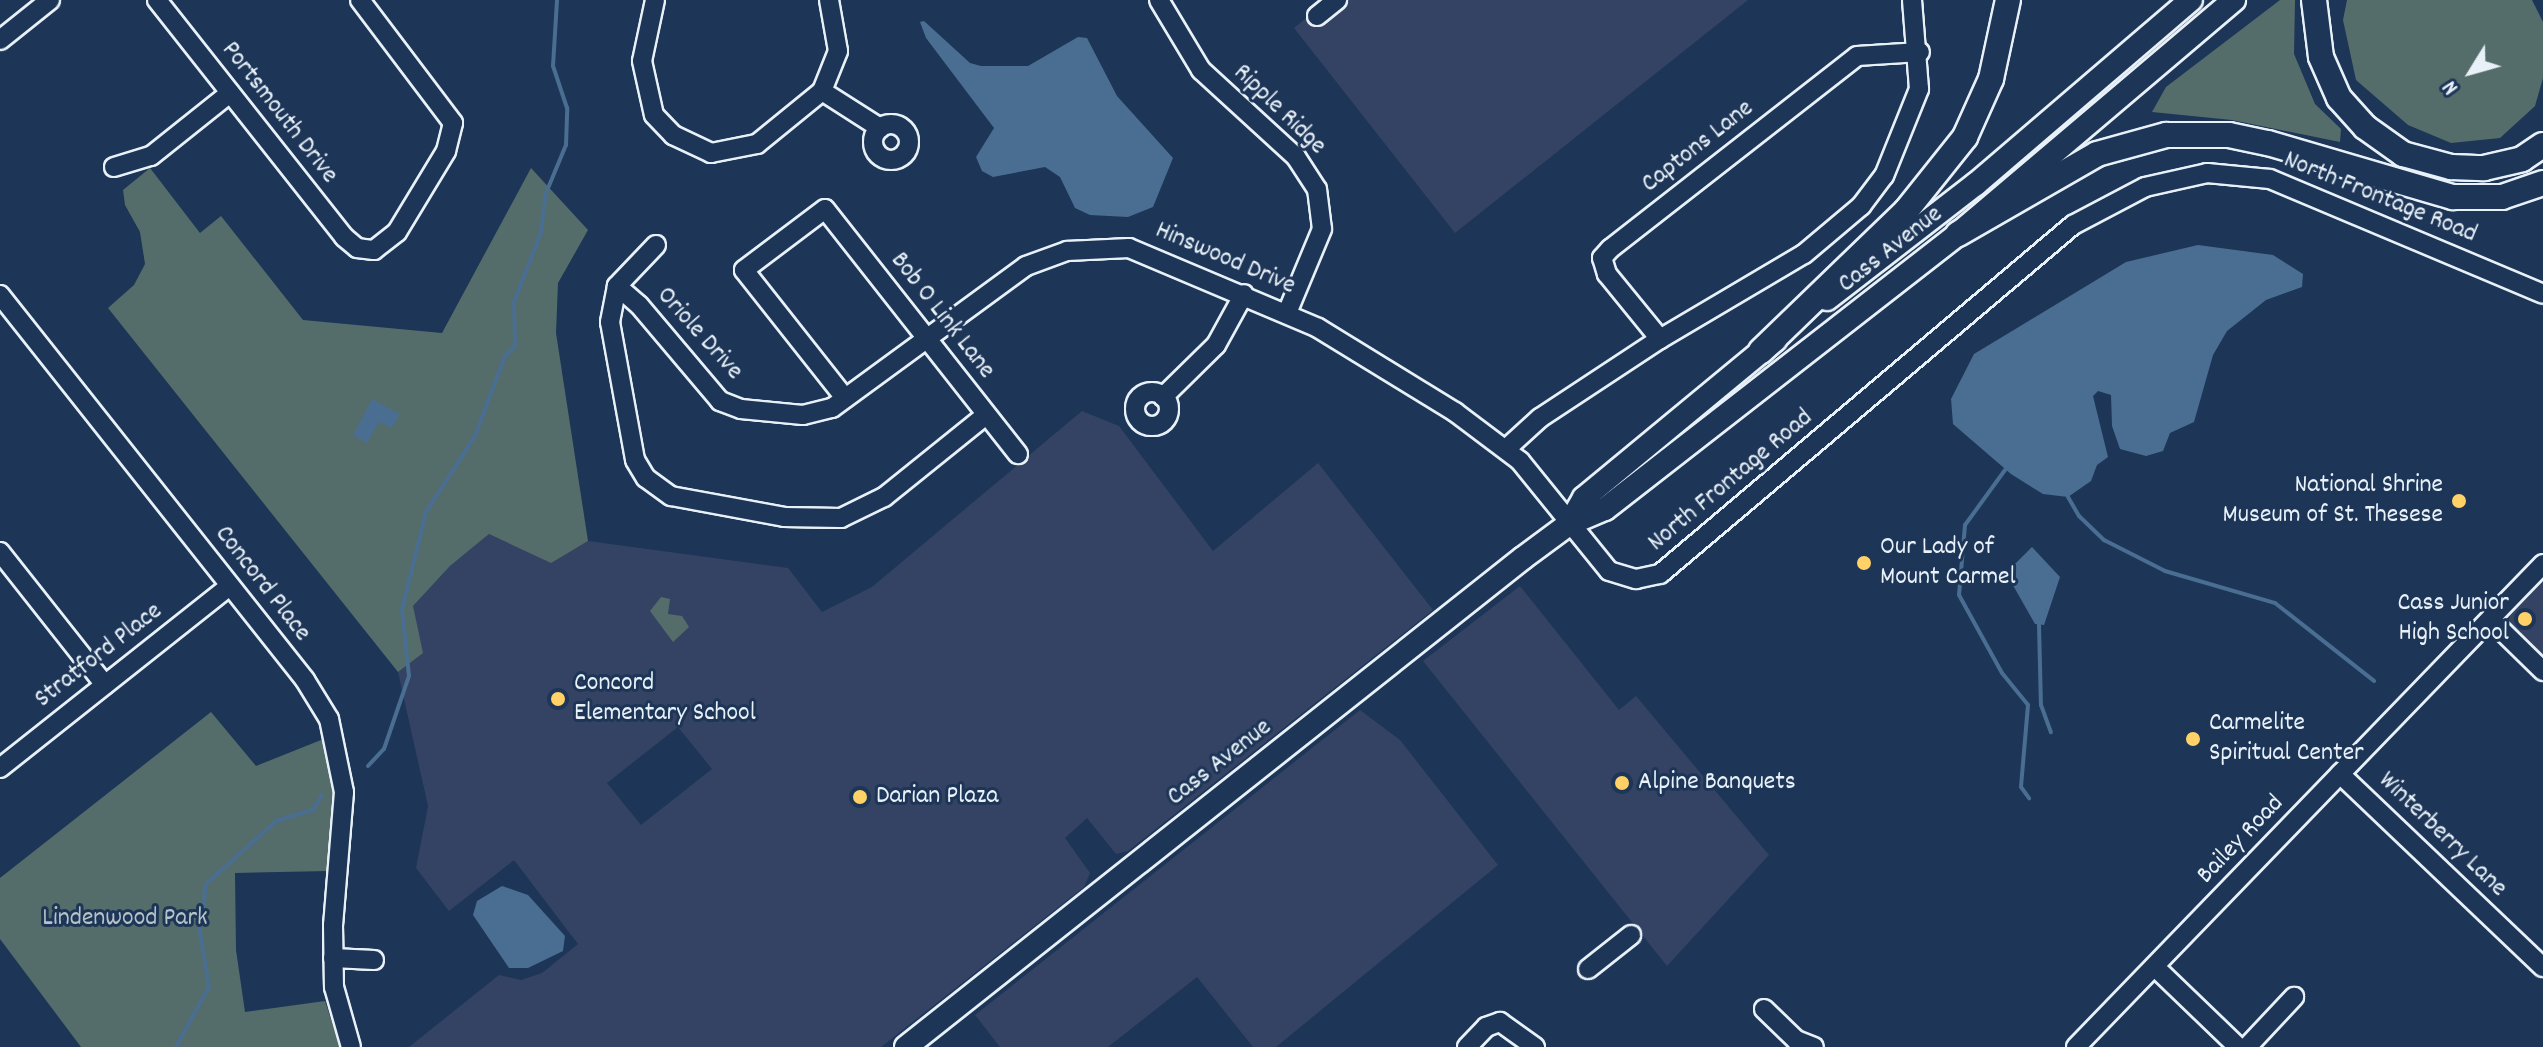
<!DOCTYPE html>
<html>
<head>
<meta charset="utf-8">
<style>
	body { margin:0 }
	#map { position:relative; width:2543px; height:1047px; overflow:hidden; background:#1d3557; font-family:Dekko,sans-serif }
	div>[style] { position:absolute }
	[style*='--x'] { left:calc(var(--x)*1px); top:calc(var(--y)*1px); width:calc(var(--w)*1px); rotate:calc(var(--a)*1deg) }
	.built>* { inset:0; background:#344364 }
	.green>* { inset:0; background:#556d6a }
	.water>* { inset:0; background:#4a6e91 }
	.stream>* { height:4px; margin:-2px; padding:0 2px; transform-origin:2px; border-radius:2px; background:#4a6e91 }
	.roads { filter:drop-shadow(2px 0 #e8f1f8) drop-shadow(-2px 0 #e8f1f8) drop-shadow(0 2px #e8f1f8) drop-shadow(0 -2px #e8f1f8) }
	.minor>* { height:18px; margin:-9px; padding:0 9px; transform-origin:9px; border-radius:9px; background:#1d3557 }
	.minor>.ring { margin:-9px; padding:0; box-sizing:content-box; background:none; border:18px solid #1d3557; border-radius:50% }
	.major>* { height:22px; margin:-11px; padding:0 11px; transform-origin:11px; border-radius:11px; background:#1d3557 }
	.highway>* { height:24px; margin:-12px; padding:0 12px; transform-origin:12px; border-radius:12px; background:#1d3557 }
	.dots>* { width:22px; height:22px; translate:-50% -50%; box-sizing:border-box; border:4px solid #1d3557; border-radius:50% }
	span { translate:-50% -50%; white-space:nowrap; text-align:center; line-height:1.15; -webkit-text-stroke:6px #1d3557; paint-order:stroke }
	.street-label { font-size:26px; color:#e8f1f8 }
	.poi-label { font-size:26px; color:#e8f1f8 }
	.right { translate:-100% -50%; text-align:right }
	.left { translate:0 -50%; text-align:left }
	.park-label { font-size:26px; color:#b5c3c6 }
	.north { position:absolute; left:2431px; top:32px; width:80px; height:80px; -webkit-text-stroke:6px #1d3557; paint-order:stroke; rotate:233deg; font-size:22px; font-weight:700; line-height:32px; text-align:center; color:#e8f1f8 }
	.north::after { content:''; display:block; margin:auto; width:28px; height:36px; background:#e8f1f8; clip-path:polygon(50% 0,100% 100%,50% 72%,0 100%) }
</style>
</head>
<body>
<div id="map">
	<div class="built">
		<div style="clip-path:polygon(1328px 0,1748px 0,1455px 233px,1294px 28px)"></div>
		<div style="clip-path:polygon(evenodd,1082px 411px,1119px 426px,1213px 551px,1318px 463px,1433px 610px,1128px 851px,1116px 854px,1087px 818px,1065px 838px,1090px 873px,1084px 887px,881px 1047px,409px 1047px,499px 975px,521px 980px,542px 973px,578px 944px,514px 860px,449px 911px,416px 868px,428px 806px,398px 672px,422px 653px,412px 607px,450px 566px,489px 534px,551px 562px,588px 541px,788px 568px,822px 612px,872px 587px,1082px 411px,678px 727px,712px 769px,641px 825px,607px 783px,678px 727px)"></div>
		<div style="clip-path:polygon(2543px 577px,2543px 659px,2508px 622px,2512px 609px)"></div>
		<div style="clip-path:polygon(1520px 586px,1619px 710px,1636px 696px,1769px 855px,1667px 966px,1423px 661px)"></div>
		<div style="clip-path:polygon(1360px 710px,1400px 740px,1498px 865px,1276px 1047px,1253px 1047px,1197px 977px,1108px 1047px,1000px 1047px,975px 1015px)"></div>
	</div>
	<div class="green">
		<div style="clip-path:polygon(2280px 0,2295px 0,2294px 54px,2315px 104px,2341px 129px,2340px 142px,2232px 120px,2152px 112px,2166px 87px)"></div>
		<div style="clip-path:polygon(2347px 0,2532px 0,2543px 22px,2543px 78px,2535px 106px,2500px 138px,2451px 143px,2408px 125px,2356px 80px,2343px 20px)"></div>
		<div style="clip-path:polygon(150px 168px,200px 233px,221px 216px,303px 320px,442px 333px,531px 168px,588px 230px,558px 283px,556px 333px,588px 541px,551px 563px,489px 534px,450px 566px,413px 606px,423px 653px,398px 672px,108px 308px,134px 285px,145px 264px,140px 232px,125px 205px,123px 190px)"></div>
		<div style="clip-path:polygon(661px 597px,670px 599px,668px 614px,682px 616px,689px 627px,673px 642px,650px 611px)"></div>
		<div style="clip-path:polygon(211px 712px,256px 766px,326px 738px,336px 800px,329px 871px,235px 873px,236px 950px,245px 1012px,325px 1001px,340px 1047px,81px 1047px,0 939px,0 878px)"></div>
	</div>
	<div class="water">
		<div style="clip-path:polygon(924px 21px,970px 63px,981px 66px,1028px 66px,1078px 37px,1087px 38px,1117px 96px,1173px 158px,1153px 207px,1128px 217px,1090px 215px,1075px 208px,1060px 177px,1045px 167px,993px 177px,982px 171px,976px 157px,994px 128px,926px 38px,920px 22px)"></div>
		<div style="clip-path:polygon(2198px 245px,2273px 255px,2303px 274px,2302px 287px,2266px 300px,2227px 331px,2213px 355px,2194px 422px,2170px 433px,2163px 451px,2146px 456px,2120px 449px,2112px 426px,2111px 395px,2098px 391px,2093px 396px,2108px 457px,2097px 465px,2091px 481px,2068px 497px,2043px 494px,2011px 474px,1953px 424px,1951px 399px,1974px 354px,2126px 262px)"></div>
		<div style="clip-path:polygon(372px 399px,400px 414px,392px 428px,379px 422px,367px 443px,353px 435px)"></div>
		<div style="clip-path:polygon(2032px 547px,2060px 577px,2044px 625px,2035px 624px,2006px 573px)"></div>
		<div style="clip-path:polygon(502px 886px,528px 895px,565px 936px,563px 951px,528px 968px,509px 968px,473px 915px,477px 901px)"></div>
	</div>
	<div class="stream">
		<div style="--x:2005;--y:470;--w:68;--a:126"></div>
		<div style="--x:1965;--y:525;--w:70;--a:94.9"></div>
		<div style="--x:1959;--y:595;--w:89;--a:61.1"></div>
		<div style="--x:2002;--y:673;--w:41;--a:50.9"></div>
		<div style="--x:2028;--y:705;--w:82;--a:94.9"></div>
		<div style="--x:2021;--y:787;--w:14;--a:54"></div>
		<div style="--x:2068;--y:497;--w:22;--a:60"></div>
		<div style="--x:2079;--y:516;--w:35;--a:44"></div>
		<div style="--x:2104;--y:540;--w:68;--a:26.9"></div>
		<div style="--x:2165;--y:571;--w:115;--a:16.2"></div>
		<div style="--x:2275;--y:603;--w:126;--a:38.2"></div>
		<div style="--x:2039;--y:625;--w:80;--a:88.6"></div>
		<div style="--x:2041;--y:705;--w:29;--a:70"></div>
		<div style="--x:368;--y:766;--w:23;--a:-47"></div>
		<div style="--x:384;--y:749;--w:77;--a:-71.1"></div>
		<div style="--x:409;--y:676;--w:67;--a:-96"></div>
		<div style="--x:402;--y:609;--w:100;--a:-76.1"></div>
		<div style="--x:426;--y:512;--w:90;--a:-57.2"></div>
		<div style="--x:475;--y:436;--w:85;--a:-69.4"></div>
		<div style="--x:505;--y:356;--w:14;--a:-45"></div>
		<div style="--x:515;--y:346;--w:44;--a:-91.3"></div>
		<div style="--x:514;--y:302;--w:75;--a:-68.9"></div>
		<div style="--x:541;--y:232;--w:39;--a:-83"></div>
		<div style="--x:546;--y:193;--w:52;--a:-67.4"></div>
		<div style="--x:566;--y:145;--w:37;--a:-88"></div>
		<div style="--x:567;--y:108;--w:44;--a:-108.4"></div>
		<div style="--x:553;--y:66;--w:66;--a:-86.5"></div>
		<div style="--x:176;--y:1047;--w:68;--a:-61.2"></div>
		<div style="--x:209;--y:987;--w:74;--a:-99.3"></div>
		<div style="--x:197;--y:914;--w:11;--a:-49"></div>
		<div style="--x:204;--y:906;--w:21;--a:-87"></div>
		<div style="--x:205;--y:885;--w:96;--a:-42"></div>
		<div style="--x:276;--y:821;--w:39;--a:-17"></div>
		<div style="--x:313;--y:810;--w:17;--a:-59"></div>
	</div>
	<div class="roads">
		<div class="minor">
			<div style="--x:157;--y:0;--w:302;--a:51.7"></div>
			<div style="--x:344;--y:237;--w:17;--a:40"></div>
			<div style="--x:357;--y:248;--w:17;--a:7"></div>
			<div style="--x:374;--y:250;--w:29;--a:-38"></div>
			<div style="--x:397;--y:232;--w:95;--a:-58.8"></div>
			<div style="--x:446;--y:151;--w:29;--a:-76"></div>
			<div style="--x:453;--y:123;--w:154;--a:-127.1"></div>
			<div style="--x:655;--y:0;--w:62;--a:102"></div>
			<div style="--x:642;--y:61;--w:55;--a:77.5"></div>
			<div style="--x:654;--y:115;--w:28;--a:46"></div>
			<div style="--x:673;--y:135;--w:42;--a:25.3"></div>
			<div style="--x:711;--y:153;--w:47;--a:-11.1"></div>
			<div style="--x:757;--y:144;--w:84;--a:-39.2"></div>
			<div style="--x:822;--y:91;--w:43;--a:-68.2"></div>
			<div style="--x:838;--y:51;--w:52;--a:-100"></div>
			<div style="--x:1159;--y:0;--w:82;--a:59"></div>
			<div style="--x:1201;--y:70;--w:129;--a:42.5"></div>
			<div style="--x:1296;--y:157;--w:38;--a:57"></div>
			<div style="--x:1317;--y:189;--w:40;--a:82.9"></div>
			<div style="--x:1322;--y:229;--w:91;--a:112.6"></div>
			<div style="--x:1317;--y:16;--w:26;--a:-39"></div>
			<div style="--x:0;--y:40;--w:64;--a:-38.7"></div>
			<div style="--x:822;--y:91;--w:69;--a:32.5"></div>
			<div class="ring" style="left:873px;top:124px;width:18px;height:18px"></div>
			<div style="--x:114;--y:167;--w:39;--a:-17"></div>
			<div style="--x:151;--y:156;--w:101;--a:-38.6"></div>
			<div style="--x:656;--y:245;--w:57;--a:133.6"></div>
			<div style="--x:617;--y:286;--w:37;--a:101"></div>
			<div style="--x:610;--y:322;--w:140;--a:79.7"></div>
			<div style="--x:635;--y:460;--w:21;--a:59"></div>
			<div style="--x:646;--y:478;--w:31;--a:36"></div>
			<div style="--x:671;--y:496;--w:115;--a:10.5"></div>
			<div style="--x:784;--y:517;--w:57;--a:1"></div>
			<div style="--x:841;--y:518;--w:48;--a:-26"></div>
			<div style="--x:884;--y:497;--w:131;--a:-38.8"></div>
			<div style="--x:617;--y:286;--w:29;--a:41"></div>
			<div style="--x:639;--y:305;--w:126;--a:49.8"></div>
			<div style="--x:720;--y:401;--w:22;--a:21"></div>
			<div style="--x:741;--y:409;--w:62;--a:5.5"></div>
			<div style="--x:803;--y:415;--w:30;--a:-14"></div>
			<div style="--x:832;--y:408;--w:240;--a:-36.2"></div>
			<div style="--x:1026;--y:266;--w:44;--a:-20.1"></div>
			<div style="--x:1067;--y:251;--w:62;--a:-2.8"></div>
			<div style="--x:1129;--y:248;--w:205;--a:22.9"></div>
			<div style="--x:1318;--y:328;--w:161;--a:31.5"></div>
			<div style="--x:1455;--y:412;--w:81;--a:37"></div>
			<div style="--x:1520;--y:461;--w:141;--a:51"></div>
			<div style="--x:1609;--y:571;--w:28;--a:17"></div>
			<div style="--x:1636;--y:579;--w:25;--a:-12"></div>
			<div style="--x:1660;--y:574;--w:541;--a:-40.2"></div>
			<div style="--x:2073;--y:225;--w:81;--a:-27.8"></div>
			<div style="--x:2145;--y:187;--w:64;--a:-12.7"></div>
			<div style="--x:2207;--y:173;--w:63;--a:5.4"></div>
			<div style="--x:2270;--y:179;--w:296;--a:22.8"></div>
			<div style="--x:0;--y:295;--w:491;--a:51.6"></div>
			<div style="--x:305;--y:680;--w:46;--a:58.4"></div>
			<div style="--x:329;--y:719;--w:75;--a:78.4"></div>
			<div style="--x:344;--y:792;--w:133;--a:94.7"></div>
			<div style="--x:333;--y:925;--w:62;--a:89.1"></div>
			<div style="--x:334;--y:987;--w:62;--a:74.2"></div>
			<div style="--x:1660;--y:339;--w:84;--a:-129.2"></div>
			<div style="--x:1607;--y:274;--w:17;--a:-107"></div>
			<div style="--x:1602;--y:258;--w:12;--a:-48"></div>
			<div style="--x:1610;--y:249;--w:313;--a:-38"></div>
			<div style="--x:1857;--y:56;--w:63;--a:-3.6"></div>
			<div class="ring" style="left:1135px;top:392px;width:16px;height:16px"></div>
			<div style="--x:1163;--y:397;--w:74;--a:-44.5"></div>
			<div style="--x:1216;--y:345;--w:58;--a:-61.2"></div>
			<div style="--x:845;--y:398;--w:163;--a:-128.3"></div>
			<div style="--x:744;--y:270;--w:101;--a:-37"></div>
			<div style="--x:825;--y:209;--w:312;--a:51.8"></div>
			<div style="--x:1506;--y:449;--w:46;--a:-42.4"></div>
			<div style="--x:1540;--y:418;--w:144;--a:-33.4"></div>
			<div style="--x:1660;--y:339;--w:167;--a:-30.6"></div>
			<div style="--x:1804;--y:254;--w:75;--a:-40.1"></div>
			<div style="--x:1861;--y:206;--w:38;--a:-53"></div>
			<div style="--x:1884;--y:176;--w:94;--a:-68.1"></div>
			<div style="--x:1919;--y:89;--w:89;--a:-94.5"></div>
			<div style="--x:0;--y:552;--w:169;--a:51.7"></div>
			<div style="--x:2491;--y:620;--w:73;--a:44.4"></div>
			<div style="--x:0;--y:768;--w:293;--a:-38.4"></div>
			<div style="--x:2340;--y:774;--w:280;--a:43.6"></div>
			<div style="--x:333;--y:958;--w:41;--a:2.8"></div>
			<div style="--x:2155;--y:967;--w:115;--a:43.9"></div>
			<div style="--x:1588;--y:969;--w:55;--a:-38.3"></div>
			<div style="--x:1764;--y:1009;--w:45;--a:44.1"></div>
			<div style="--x:1796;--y:1040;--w:19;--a:21"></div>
			<div style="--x:1467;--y:1047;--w:28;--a:-46"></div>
			<div style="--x:1486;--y:1027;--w:15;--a:-20"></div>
			<div style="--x:1500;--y:1022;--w:43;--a:35.5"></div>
			<div style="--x:2076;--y:1047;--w:672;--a:-45.96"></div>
			<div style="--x:2247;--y:1047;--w:69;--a:-46.8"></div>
		</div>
		<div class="major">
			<div style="--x:1827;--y:299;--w:188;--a:-37.7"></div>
			<div style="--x:1976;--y:184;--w:283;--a:-40.6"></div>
			<div style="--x:1569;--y:524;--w:30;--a:-60"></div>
			<div style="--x:1584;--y:498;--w:248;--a:-39.6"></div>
			<div style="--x:906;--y:1047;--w:787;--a:-38.4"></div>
			<div style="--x:1523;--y:558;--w:57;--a:-36.5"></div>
			<div style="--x:1569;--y:524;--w:39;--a:-23"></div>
			<div style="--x:1605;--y:509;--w:447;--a:-37.9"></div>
			<div style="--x:1958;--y:234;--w:362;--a:-40.3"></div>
		</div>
		<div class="highway">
			<div style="--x:2314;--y:0;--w:57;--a:83"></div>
			<div style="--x:2321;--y:57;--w:45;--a:66.3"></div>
			<div style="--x:2339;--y:98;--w:39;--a:48"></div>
			<div style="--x:2365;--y:127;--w:47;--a:35.4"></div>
			<div style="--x:2403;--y:154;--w:50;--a:15.2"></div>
			<div style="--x:2451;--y:167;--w:33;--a:2"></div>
			<div style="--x:2484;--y:168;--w:39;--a:-13"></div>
			<div style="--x:2522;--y:159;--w:25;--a:-34"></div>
			<div style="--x:1958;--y:234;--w:160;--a:-29.9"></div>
			<div style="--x:2097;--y:154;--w:72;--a:-15.4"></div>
			<div style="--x:2166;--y:135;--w:63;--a:0"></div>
			<div style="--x:2229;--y:135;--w:40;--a:12"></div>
			<div style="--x:2268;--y:143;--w:193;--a:16.3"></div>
			<div style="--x:2453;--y:197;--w:49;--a:0"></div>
			<div style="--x:2502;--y:197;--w:43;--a:-18.9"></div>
			<div style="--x:1761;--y:351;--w:202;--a:-44"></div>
			<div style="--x:1906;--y:211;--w:95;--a:-51.4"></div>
			<div style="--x:1965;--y:137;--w:64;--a:-65.9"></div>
			<div style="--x:1991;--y:79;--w:81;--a:-77.9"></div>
		</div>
	</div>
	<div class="dots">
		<div style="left:2459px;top:501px;background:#ffd166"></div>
		<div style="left:1864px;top:563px;background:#ffd166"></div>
		<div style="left:2525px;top:619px;background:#ffd166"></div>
		<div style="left:558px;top:699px;background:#ffd166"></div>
		<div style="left:2193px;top:739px;background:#ffd166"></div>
		<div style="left:1622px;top:783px;background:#ffd166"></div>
		<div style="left:860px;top:797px;background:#ffd166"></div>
	</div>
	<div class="street-label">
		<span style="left:1279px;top:110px;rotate:44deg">Ripple Ridge</span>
		<span style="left:279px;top:113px;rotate:52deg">Portsmouth Drive</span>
		<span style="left:1698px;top:147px;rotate:-38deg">Captons Lane</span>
		<span style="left:2380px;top:198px;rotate:22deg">North Frontage Road</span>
		<span style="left:1891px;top:250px;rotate:-38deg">Cass Avenue</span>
		<span style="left:1225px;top:259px;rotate:23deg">Hinswood Drive</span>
		<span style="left:942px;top:316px;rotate:52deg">Bob O Link Lane</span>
		<span style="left:699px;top:334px;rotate:48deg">Oriole Drive</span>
		<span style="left:1731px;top:481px;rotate:-40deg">North Frontage Road</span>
		<span style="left:262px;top:584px;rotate:52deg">Concord Place</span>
		<span style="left:99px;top:656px;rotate:-38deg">Stratford Place</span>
		<span style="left:1220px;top:763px;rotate:-38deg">Cass Avenue</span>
		<span style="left:2442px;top:835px;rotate:44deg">Winterberry Lane</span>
		<span style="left:2241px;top:840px;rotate:-46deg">Bailey Road</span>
	</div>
	<div class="poi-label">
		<span class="right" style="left:2443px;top:501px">National Shrine<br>Museum of St. Thesese</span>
		<span class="left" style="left:1880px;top:563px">Our Lady of<br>Mount Carmel</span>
		<span class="right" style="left:2509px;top:619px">Cass Junior<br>High School</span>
		<span class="left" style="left:574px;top:699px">Concord<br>Elementary School</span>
		<span class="left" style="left:2209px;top:739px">Carmelite<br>Spiritual Center</span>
		<span class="left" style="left:1638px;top:783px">Alpine Banquets</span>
		<span class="left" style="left:876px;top:797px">Darian Plaza</span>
	</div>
	<div class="park-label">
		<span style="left:125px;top:919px">Lindenwood Park</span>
	</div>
	<div class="north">N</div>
</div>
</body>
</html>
